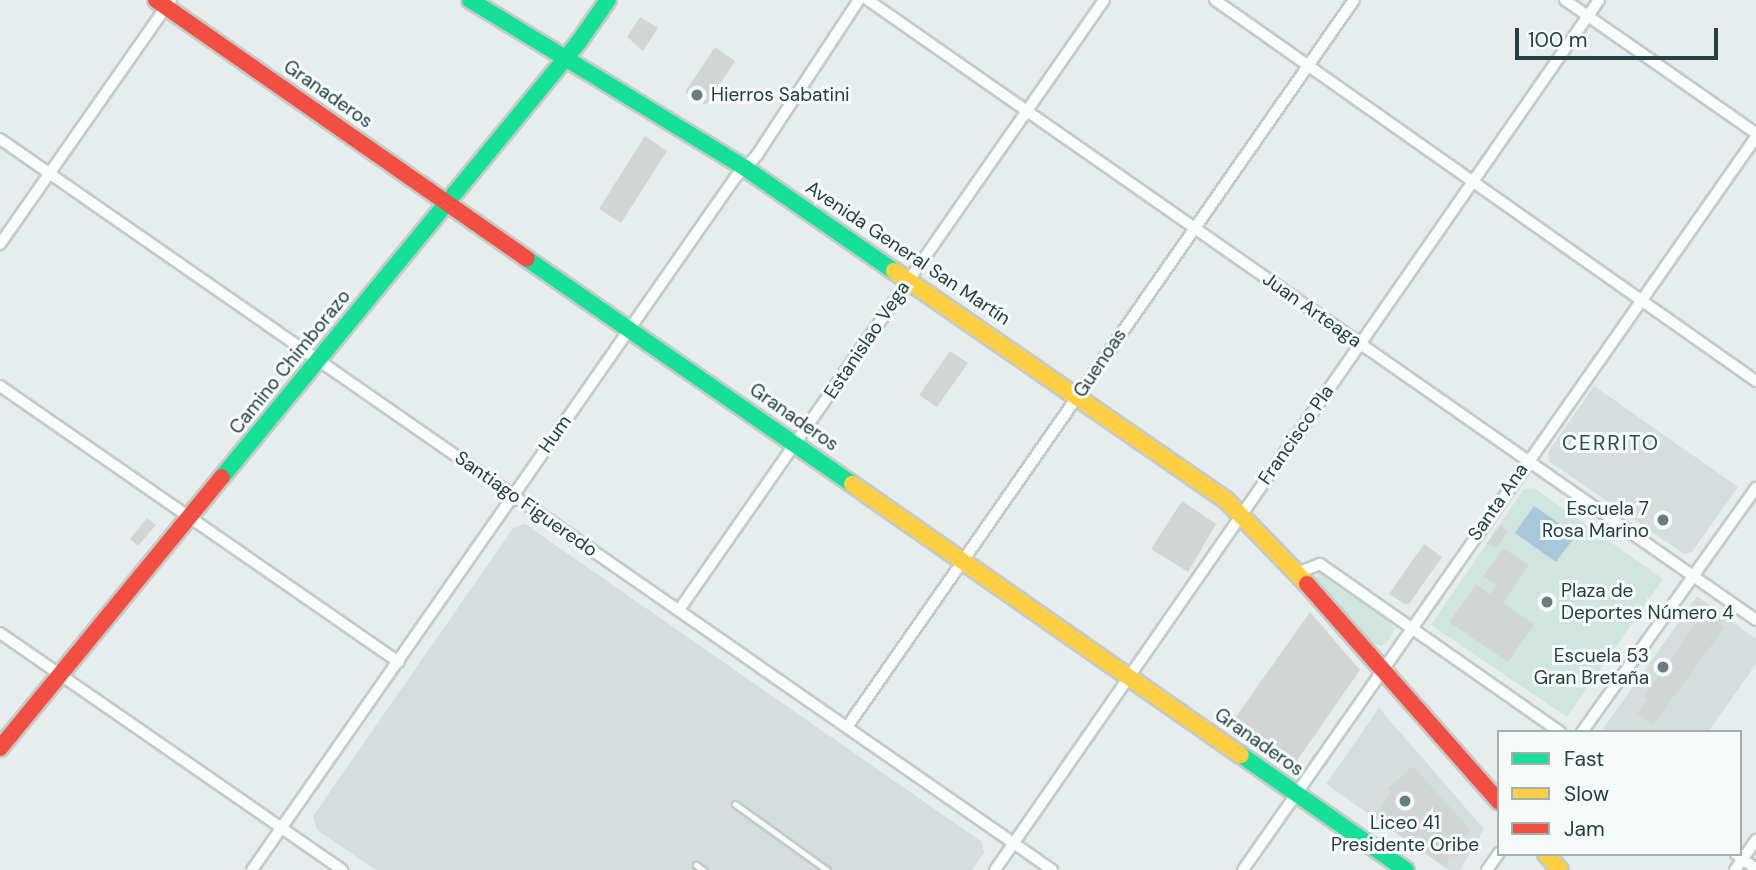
<!DOCTYPE html>
<html>
<head>
<meta charset="utf-8">
<style>
	body { margin:0 }
	#map { position:relative; width:1756px; height:870px; overflow:hidden; background:#e7edec; font-family:"DM Sans",sans-serif }
	div>[style] { position:absolute }
	[style*='--x'] { left:calc(var(--x)*1px); top:calc(var(--y)*1px); width:calc(var(--w)*1px); rotate:calc(var(--a)*1deg) }
	.built>* { inset:0; background:#d5dedd }
	.green>* { inset:0; background:#d0e5dd }
	.water>* { inset:0; background:#a9c7da }
	.building>* { inset:0; background:#d1d6d5 }
	.roads { filter:drop-shadow(2px 0 #c4cac9) drop-shadow(-2px 0 #c4cac9) drop-shadow(0 2px #c4cac9) drop-shadow(0 -2px #c4cac9) }
	.lane>* { height:5px; margin:-2.5px; padding:0 2.5px; transform-origin:2.5px; border-radius:2.5px; background:#fbfcfc }
	.street>* { height:10px; margin:-5px; padding:0 5px; transform-origin:5px; border-radius:5px; background:#fbfcfc }
	.fast>* { height:16px; margin:-8px; padding:0 8px; transform-origin:8px; border-radius:8px; background:#16e098 }
	.slow>* { height:16px; margin:-8px; padding:0 8px; transform-origin:8px; border-radius:8px; background:#ffcf43 }
	.jam>* { height:16px; margin:-8px; padding:0 8px; transform-origin:8px; border-radius:8px; background:#f24e42 }
	.dots>* { width:19px; height:19px; translate:-50% -50%; box-sizing:border-box; border:4px solid #f6fbfa; border-radius:50% }
	span { translate:-50% -50%; white-space:nowrap; text-align:center; line-height:1.15; -webkit-text-stroke:6px #f6fbfa; paint-order:stroke }
	.street-label { font-size:19px; color:#244141 }
	.poi-label { font-size:19px; color:#244141 }
	.left { translate:0 -50%; text-align:left }
	.right { translate:-100% -50%; text-align:right }
	.neighbourhood-label { font-size:21px; color:#1f5354; letter-spacing:2px }
	.legend { position:absolute; left:1497px; top:730px; width:245px; height:126px; box-sizing:border-box; background:#f6fbfa; border:2px solid #a2b1b0; margin:0; padding:9px 12px; list-style:none; font-size:21px; color:#244141 }
	.legend li { display:flex; align-items:center; gap:14px; height:35px }
	.legend b { width:35px; border:2px solid #a2b1b0 }
	.scale { position:absolute; left:1515px; top:28px; width:203px; height:32px; box-sizing:border-box; border:4px solid #244141; border-top:0; padding-left:9px; font-size:21px; line-height:24px; white-space:nowrap; color:#244141; -webkit-text-stroke:5px #f6fbfa; paint-order:stroke }
</style>
</head>
<body>
<div id="map">
	<div class="built">
		<div style="clip-path:polygon(1594px 386px,1738px 487px,1692px 552px,1684px 554px,1550px 462px,1548px 452px)"></div>
		<div style="clip-path:polygon(525px 524px,982px 842px,984px 853px,972px 870px,376px 870px,317px 830px,313px 816px,514px 527px)"></div>
		<div style="clip-path:polygon(1697px 596px,1756px 639px,1756px 664px,1708px 732px,1601px 732px)"></div>
		<div style="clip-path:polygon(1379px 708px,1484px 829px,1460px 870px,1449px 870px,1326px 784px)"></div>
	</div>
	<div class="green">
		<div style="clip-path:polygon(1534px 488px,1663px 579px,1567px 717px,1431px 625px,1524px 489px)"></div>
		<div style="clip-path:polygon(1319px 572px,1389px 621px,1394px 629px,1388px 642px,1380px 646px,1371px 642px,1315px 581px)"></div>
	</div>
	<div class="water">
		<div style="clip-path:polygon(1534px 506px,1576px 535px,1556px 562px,1515px 533px)"></div>
	</div>
	<div class="building">
		<div style="clip-path:polygon(640px 17px,658px 28px,643px 51px,627px 37px)"></div>
		<div style="clip-path:polygon(715px 47px,735px 61px,706px 105px,685px 92px)"></div>
		<div style="clip-path:polygon(645px 136px,667px 151px,621px 223px,599px 209px)"></div>
		<div style="clip-path:polygon(950px 351px,968px 363px,937px 407px,919px 395px)"></div>
		<div style="clip-path:polygon(1182px 501px,1216px 524px,1188px 572px,1151px 549px)"></div>
		<div style="clip-path:polygon(147px 518px,156px 525px,138px 546px,130px 539px)"></div>
		<div style="clip-path:polygon(1500px 525px,1508px 531px,1496px 548px,1487px 543px)"></div>
		<div style="clip-path:polygon(1424px 544px,1442px 557px,1409px 604px,1404px 604px,1389px 594px)"></div>
		<div style="clip-path:polygon(1503px 548px,1529px 565px,1503px 603px,1534px 624px,1508px 662px,1449px 622px,1476px 584px,1490px 594px,1496px 585px,1483px 576px)"></div>
		<div style="clip-path:polygon(1310px 612px,1360px 670px,1296px 762px,1284px 764px,1231px 724px)"></div>
		<div style="clip-path:polygon(1708px 615px,1725px 627px,1653px 725px,1637px 713px,1647px 699px,1644px 697px,1697px 622px,1701px 625px)"></div>
		<div style="clip-path:polygon(1413px 766px,1470px 829px,1464px 837px,1465px 854px,1449px 857px,1445px 867px,1375px 818px,1391px 792px,1387px 789px)"></div>
	</div>
	<div class="roads">
		<div class="lane">
			<div style="--x:735;--y:804;--w:113;--a:35.7"></div>
			<div style="--x:696;--y:865;--w:9;--a:36"></div>
		</div>
		<div class="street">
			<div style="--x:868;--y:0;--w:1083;--a:34.92"></div>
			<div style="--x:1215;--y:0;--w:662;--a:35.16"></div>
			<div style="--x:1565;--y:0;--w:233;--a:34.9"></div>
			<div style="--x:0;--y:139;--w:1281;--a:34.79"></div>
			<div style="--x:0;--y:244;--w:298;--a:-55"></div>
			<div style="--x:0;--y:386;--w:485;--a:34.7"></div>
			<div style="--x:1297;--y:573;--w:25;--a:-21"></div>
			<div style="--x:1320;--y:564;--w:293;--a:35"></div>
			<div style="--x:679;--y:610;--w:743;--a:-55.13"></div>
			<div style="--x:0;--y:633;--w:416;--a:34.7"></div>
			<div style="--x:847;--y:727;--w:886;--a:-55.11"></div>
			<div style="--x:1582;--y:732;--w:300;--a:-54.5"></div>
			<div style="--x:1736;--y:854;--w:25;--a:37"></div>
			<div style="--x:252;--y:870;--w:844;--a:-55.09"></div>
			<div style="--x:735;--y:178;--w:32;--a:-46"></div>
			<div style="--x:757;--y:155;--w:186;--a:-56.7"></div>
			<div style="--x:995;--y:870;--w:1059;--a:-55.23"></div>
			<div style="--x:1243;--y:870;--w:895;--a:-55.01"></div>
			<div style="--x:1487;--y:870;--w:21;--a:-55"></div>
			<div style="--x:1735;--y:870;--w:37;--a:-55"></div>
		</div>
		<div class="fast">
			<div style="--x:470;--y:0;--w:322;--a:31.4"></div>
			<div style="--x:745;--y:168;--w:181;--a:34.7"></div>
			<div style="--x:527;--y:259;--w:395;--a:34.7"></div>
			<div style="--x:222;--y:477;--w:561;--a:-50.64"></div>
			<div style="--x:578;--y:43;--w:52;--a:-55.1"></div>
			<div style="--x:1241;--y:755;--w:201;--a:34.9"></div>
		</div>
		<div class="slow">
			<div style="--x:894;--y:271;--w:402;--a:34.6"></div>
			<div style="--x:1225;--y:499;--w:118;--a:46"></div>
			<div style="--x:852;--y:484;--w:474;--a:34.9"></div>
			<div style="--x:1546;--y:854;--w:21;--a:49"></div>
		</div>
		<div class="jam">
			<div style="--x:156;--y:0;--w:452;--a:34.9"></div>
			<div style="--x:1307;--y:584;--w:290;--a:48.6"></div>
			<div style="--x:0;--y:748;--w:350;--a:-50.7"></div>
		</div>
	</div>
	<div class="dots">
		<div style="left:697px;top:95px;background:#687d7d"></div>
		<div style="left:1663px;top:520px;background:#687d7d"></div>
		<div style="left:1547px;top:602px;background:#687d7d"></div>
		<div style="left:1663px;top:667px;background:#687d7d"></div>
		<div style="left:1405px;top:801px;background:#687d7d"></div>
	</div>
	<div class="street-label">
		<span style="left:328px;top:94px;rotate:35deg">Granaderos</span>
		<span style="left:908px;top:253px;rotate:34deg">Avenida General San Martín</span>
		<span style="left:1312px;top:310px;rotate:35deg">Juan Arteaga</span>
		<span style="left:867px;top:340px;rotate:-56deg">Estanislao Vega</span>
		<span style="left:290px;top:362px;rotate:-51deg">Camino Chimborazo</span>
		<span style="left:1100px;top:363px;rotate:-56deg">Guenoas</span>
		<span style="left:794px;top:417px;rotate:35deg">Granaderos</span>
		<span style="left:555px;top:434px;rotate:-55deg">Hum</span>
		<span style="left:1296px;top:435px;rotate:-55deg">Francisco Pla</span>
		<span style="left:1498px;top:502px;rotate:-55deg">Santa Ana</span>
		<span style="left:526px;top:504px;rotate:35deg">Santiago Figueredo</span>
		<span style="left:1259px;top:742px;rotate:35deg">Granaderos</span>
	</div>
	<div class="poi-label">
		<span class="left" style="left:711px;top:95px">Hierros Sabatini</span>
		<span class="right" style="left:1649px;top:520px">Escuela 7<br>Rosa Marino</span>
		<span class="left" style="left:1561px;top:602px">Plaza de<br>Deportes Número 4</span>
		<span class="right" style="left:1649px;top:667px">Escuela 53<br>Gran Bretaña</span>
		<span style="left:1405px;top:834px">Liceo 41<br>Presidente Oribe</span>
	</div>
	<div class="neighbourhood-label">
		<span style="left:1611px;top:443px">CERRITO</span>
	</div>
	<ul class="legend">
	<li><b style="height:9px;background:#16e098"></b>Fast</li>
	<li><b style="height:9px;background:#ffcf43"></b>Slow</li>
	<li><b style="height:9px;background:#f24e42"></b>Jam</li>
	</ul>
	<div class="scale">100 m</div>
</div>
</body>
</html>
